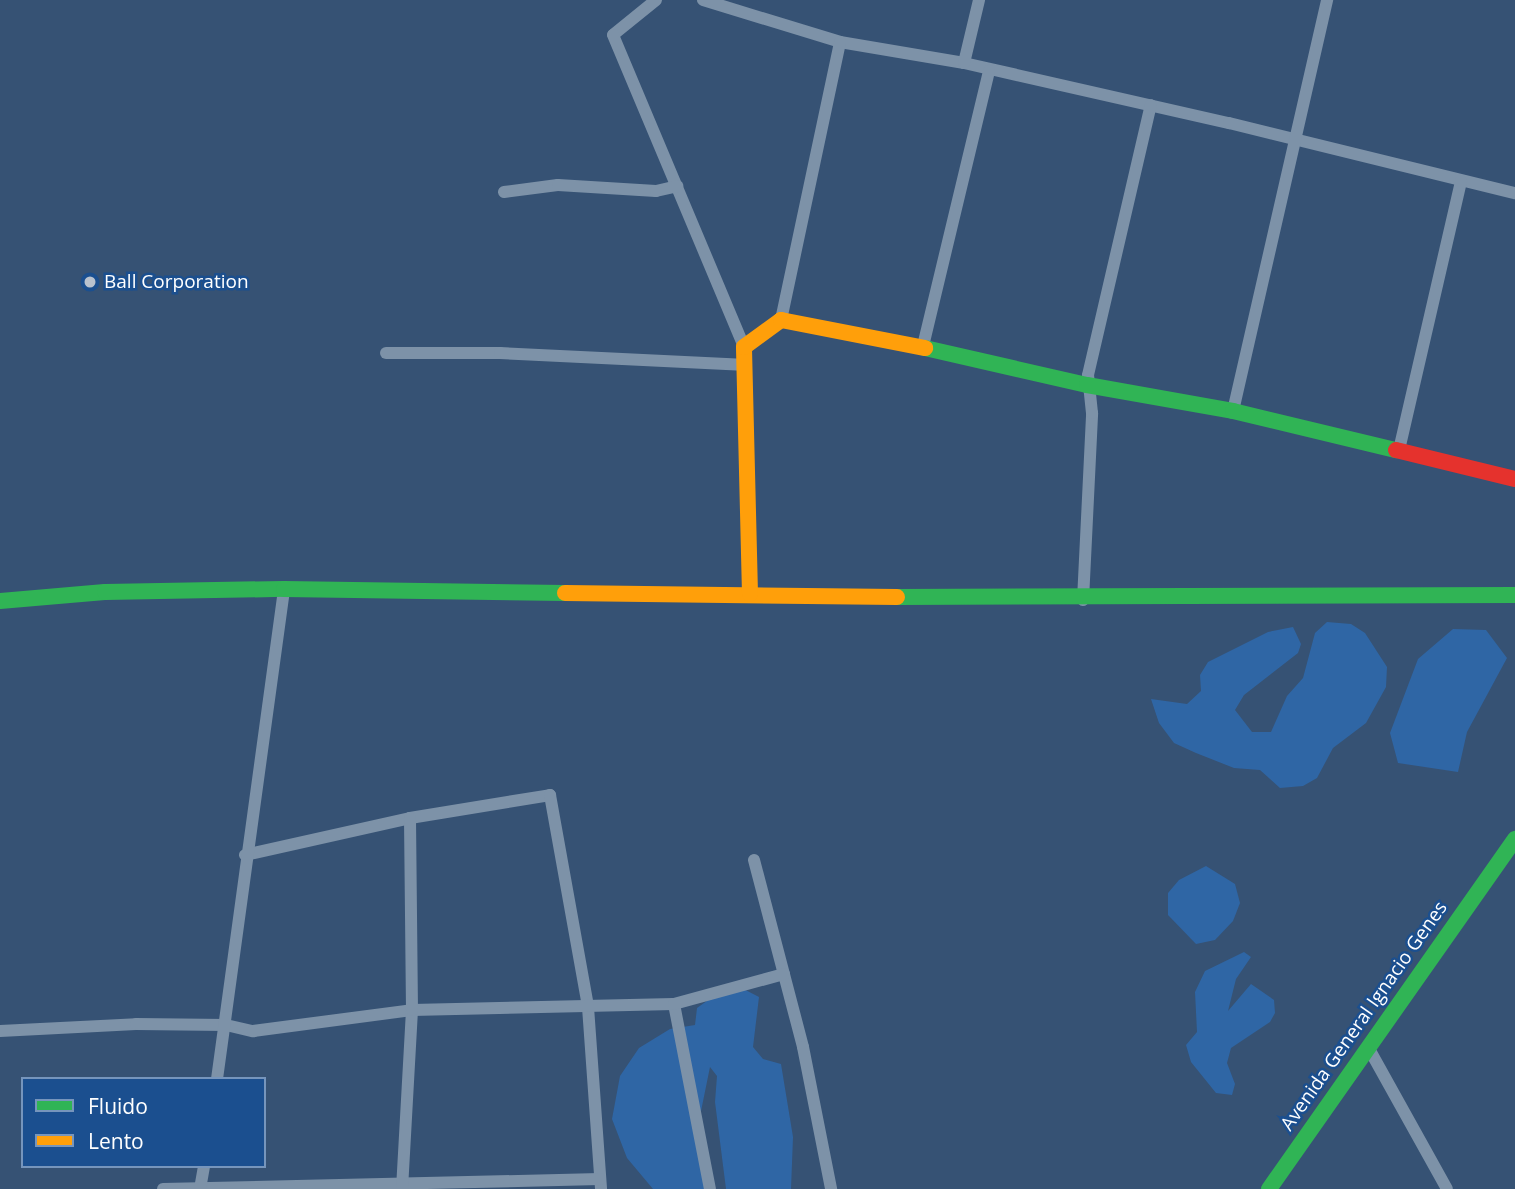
<!DOCTYPE html>
<html>
<head>
<meta charset="utf-8">
<style>
	body { margin:0 }
	#map { position:relative; width:1515px; height:1189px; overflow:hidden; background:#365274; font-family:"Open Sans",sans-serif }
	div>[style] { position:absolute }
	[style*='--x'] { left:calc(var(--x)*1px); top:calc(var(--y)*1px); width:calc(var(--w)*1px); rotate:calc(var(--a)*1deg) }
	.green>* { inset:0; background:#2f66a5 }
	.street>* { height:12px; margin:-6px; padding:0 6px; transform-origin:6px; border-radius:6px; background:#7d92a8 }
	.fast>* { height:16px; margin:-8px; padding:0 8px; transform-origin:8px; border-radius:8px; background:#30b455 }
	.slow>* { height:16px; margin:-8px; padding:0 8px; transform-origin:8px; border-radius:8px; background:#ff9f0a }
	.jam>* { height:16px; margin:-8px; padding:0 8px; transform-origin:8px; border-radius:8px; background:#e5322d }
	.dots>* { width:19px; height:19px; translate:-50% -50%; box-sizing:border-box; border:4px solid #1b4f8f; border-radius:50% }
	span { translate:-50% -50%; white-space:nowrap; text-align:center; line-height:1.15; -webkit-text-stroke:5px #1b4f8f; paint-order:stroke }
	.poi-label { font-size:19px; color:#fff }
	.left { translate:0 -50%; text-align:left }
	.street-label { font-size:19px; color:#fff }
	.legend { position:absolute; left:21px; top:1077px; width:245px; height:91px; box-sizing:border-box; background:#1b4f8f; border:2px solid #7695bc; margin:0; padding:9px 12px; list-style:none; font-size:21px; color:#fff }
	.legend li { display:flex; align-items:center; gap:14px; height:35px }
	.legend b { width:35px; border:2px solid #7695bc }
</style>
</head>
<body>
<div id="map">
	<div class="green">
		<div style="clip-path:polygon(1327px 622px,1351px 624px,1365px 633px,1387px 667px,1386px 687px,1366px 723px,1333px 748px,1317px 778px,1303px 786px,1280px 788px,1260px 770px,1234px 768px,1196px 753px,1174px 743px,1159px 723px,1151px 699px,1187px 704px,1201px 691px,1200px 675px,1208px 662px,1268px 632px,1293px 627px,1301px 644px,1298px 653px,1244px 695px,1235px 710px,1252px 732px,1271px 732px,1287px 696px,1303px 678px,1315px 633px)"></div>
		<div style="clip-path:polygon(1453px 629px,1486px 630px,1507px 658px,1467px 732px,1458px 772px,1398px 763px,1390px 733px,1418px 659px)"></div>
		<div style="clip-path:polygon(1206px 866px,1235px 884px,1240px 903px,1233px 921px,1215px 940px,1196px 944px,1168px 915px,1168px 893px,1179px 880px)"></div>
		<div style="clip-path:polygon(1244px 952px,1251px 957px,1236px 979px,1228px 1011px,1251px 984px,1274px 1000px,1275px 1013px,1270px 1022px,1231px 1048px,1227px 1063px,1235px 1084px,1232px 1095px,1216px 1093px,1191px 1062px,1186px 1045px,1197px 1032px,1195px 992px,1205px 971px)"></div>
		<div style="clip-path:polygon(732px 983px,759px 997px,753px 1047px,763px 1059px,781px 1064px,793px 1137px,791px 1189px,726px 1189px,715px 1102px,717px 1076px,710px 1067px,700px 1116px,713px 1189px,653px 1189px,627px 1158px,612px 1119px,620px 1076px,639px 1048px,670px 1029px,695px 1025px,697px 1008px)"></div>
	</div>
	<div class="street">
		<div style="--x:656;--y:0;--w:55;--a:140.9"></div>
		<div style="--x:613;--y:35;--w:338;--a:67.2"></div>
		<div style="--x:703;--y:0;--w:143;--a:17"></div>
		<div style="--x:840;--y:42;--w:126;--a:9.6"></div>
		<div style="--x:964;--y:63;--w:272;--a:12.8"></div>
		<div style="--x:1229;--y:123;--w:294;--a:13.8"></div>
		<div style="--x:964;--y:63;--w:65;--a:-76.6"></div>
		<div style="--x:504;--y:192;--w:54;--a:-7.4"></div>
		<div style="--x:558;--y:185;--w:98;--a:3.5"></div>
		<div style="--x:656;--y:191;--w:22;--a:-13"></div>
		<div style="--x:781;--y:320;--w:284;--a:-78"></div>
		<div style="--x:923;--y:346;--w:283;--a:-76.5"></div>
		<div style="--x:386;--y:353;--w:114;--a:0"></div>
		<div style="--x:500;--y:353;--w:242;--a:2.8"></div>
		<div style="--x:1233;--y:411;--w:422;--a:-77.1"></div>
		<div style="--x:1399;--y:450;--w:276;--a:-77"></div>
		<div style="--x:1083;--y:600;--w:187;--a:-87.2"></div>
		<div style="--x:1092;--y:413;--w:38;--a:-96"></div>
		<div style="--x:1088;--y:375;--w:277;--a:-76.9"></div>
		<div style="--x:245;--y:855;--w:169;--a:-12.6"></div>
		<div style="--x:410;--y:818;--w:142;--a:-9.3"></div>
		<div style="--x:550;--y:795;--w:215;--a:79.8"></div>
		<div style="--x:588;--y:1007;--w:182;--a:85.9"></div>
		<div style="--x:754;--y:860;--w:193;--a:75.3"></div>
		<div style="--x:803;--y:1047;--w:145;--a:78.8"></div>
		<div style="--x:674;--y:1004;--w:188;--a:79"></div>
		<div style="--x:0;--y:1031;--w:136;--a:-2.9"></div>
		<div style="--x:136;--y:1024;--w:90;--a:0.6"></div>
		<div style="--x:226;--y:1025;--w:28;--a:13"></div>
		<div style="--x:253;--y:1031;--w:160;--a:-7.5"></div>
		<div style="--x:412;--y:1010;--w:262;--a:-1.3"></div>
		<div style="--x:674;--y:1004;--w:114;--a:-15.3"></div>
		<div style="--x:1368;--y:1047;--w:162;--a:60.9"></div>
		<div style="--x:217;--y:1079;--w:495;--a:-82.2"></div>
		<div style="--x:163;--y:1189;--w:437;--a:-1.3"></div>
		<div style="--x:200;--y:1189;--w:23;--a:-80"></div>
		<div style="--x:402;--y:1189;--w:179;--a:-86.8"></div>
		<div style="--x:412;--y:1010;--w:192;--a:-90.6"></div>
	</div>
	<div class="fast">
		<div style="--x:925;--y:348;--w:166;--a:12.9"></div>
		<div style="--x:1087;--y:385;--w:148;--a:10.1"></div>
		<div style="--x:1233;--y:411;--w:168;--a:13.5"></div>
		<div style="--x:897;--y:597;--w:618;--a:-0.19"></div>
		<div style="--x:0;--y:601;--w:105;--a:-4.9"></div>
		<div style="--x:105;--y:592;--w:179;--a:-1"></div>
		<div style="--x:284;--y:589;--w:281;--a:0.8"></div>
		<div style="--x:1269;--y:1189;--w:428;--a:-54.9"></div>
	</div>
	<div class="slow">
		<div style="--x:565;--y:593;--w:332;--a:0.7"></div>
		<div style="--x:750;--y:594;--w:247;--a:-91.4"></div>
		<div style="--x:744;--y:347;--w:46;--a:-36.1"></div>
		<div style="--x:781;--y:320;--w:147;--a:11"></div>
	</div>
	<div class="jam">
		<div style="--x:1396;--y:450;--w:122;--a:13.7"></div>
	</div>
	<div class="dots">
		<div style="left:90px;top:282px;background:#b9c2ce"></div>
	</div>
	<div class="poi-label">
		<span class="left" style="left:104px;top:282px">Ball Corporation</span>
	</div>
	<div class="street-label">
		<span style="left:1364px;top:1016px;rotate:-55deg">Avenida General Ignacio Genes</span>
	</div>
	<ul class="legend">
	<li><b style="height:9px;background:#30b455"></b>Fluido</li>
	<li><b style="height:9px;background:#ff9f0a"></b>Lento</li>
	</ul>
</div>
</body>
</html>
